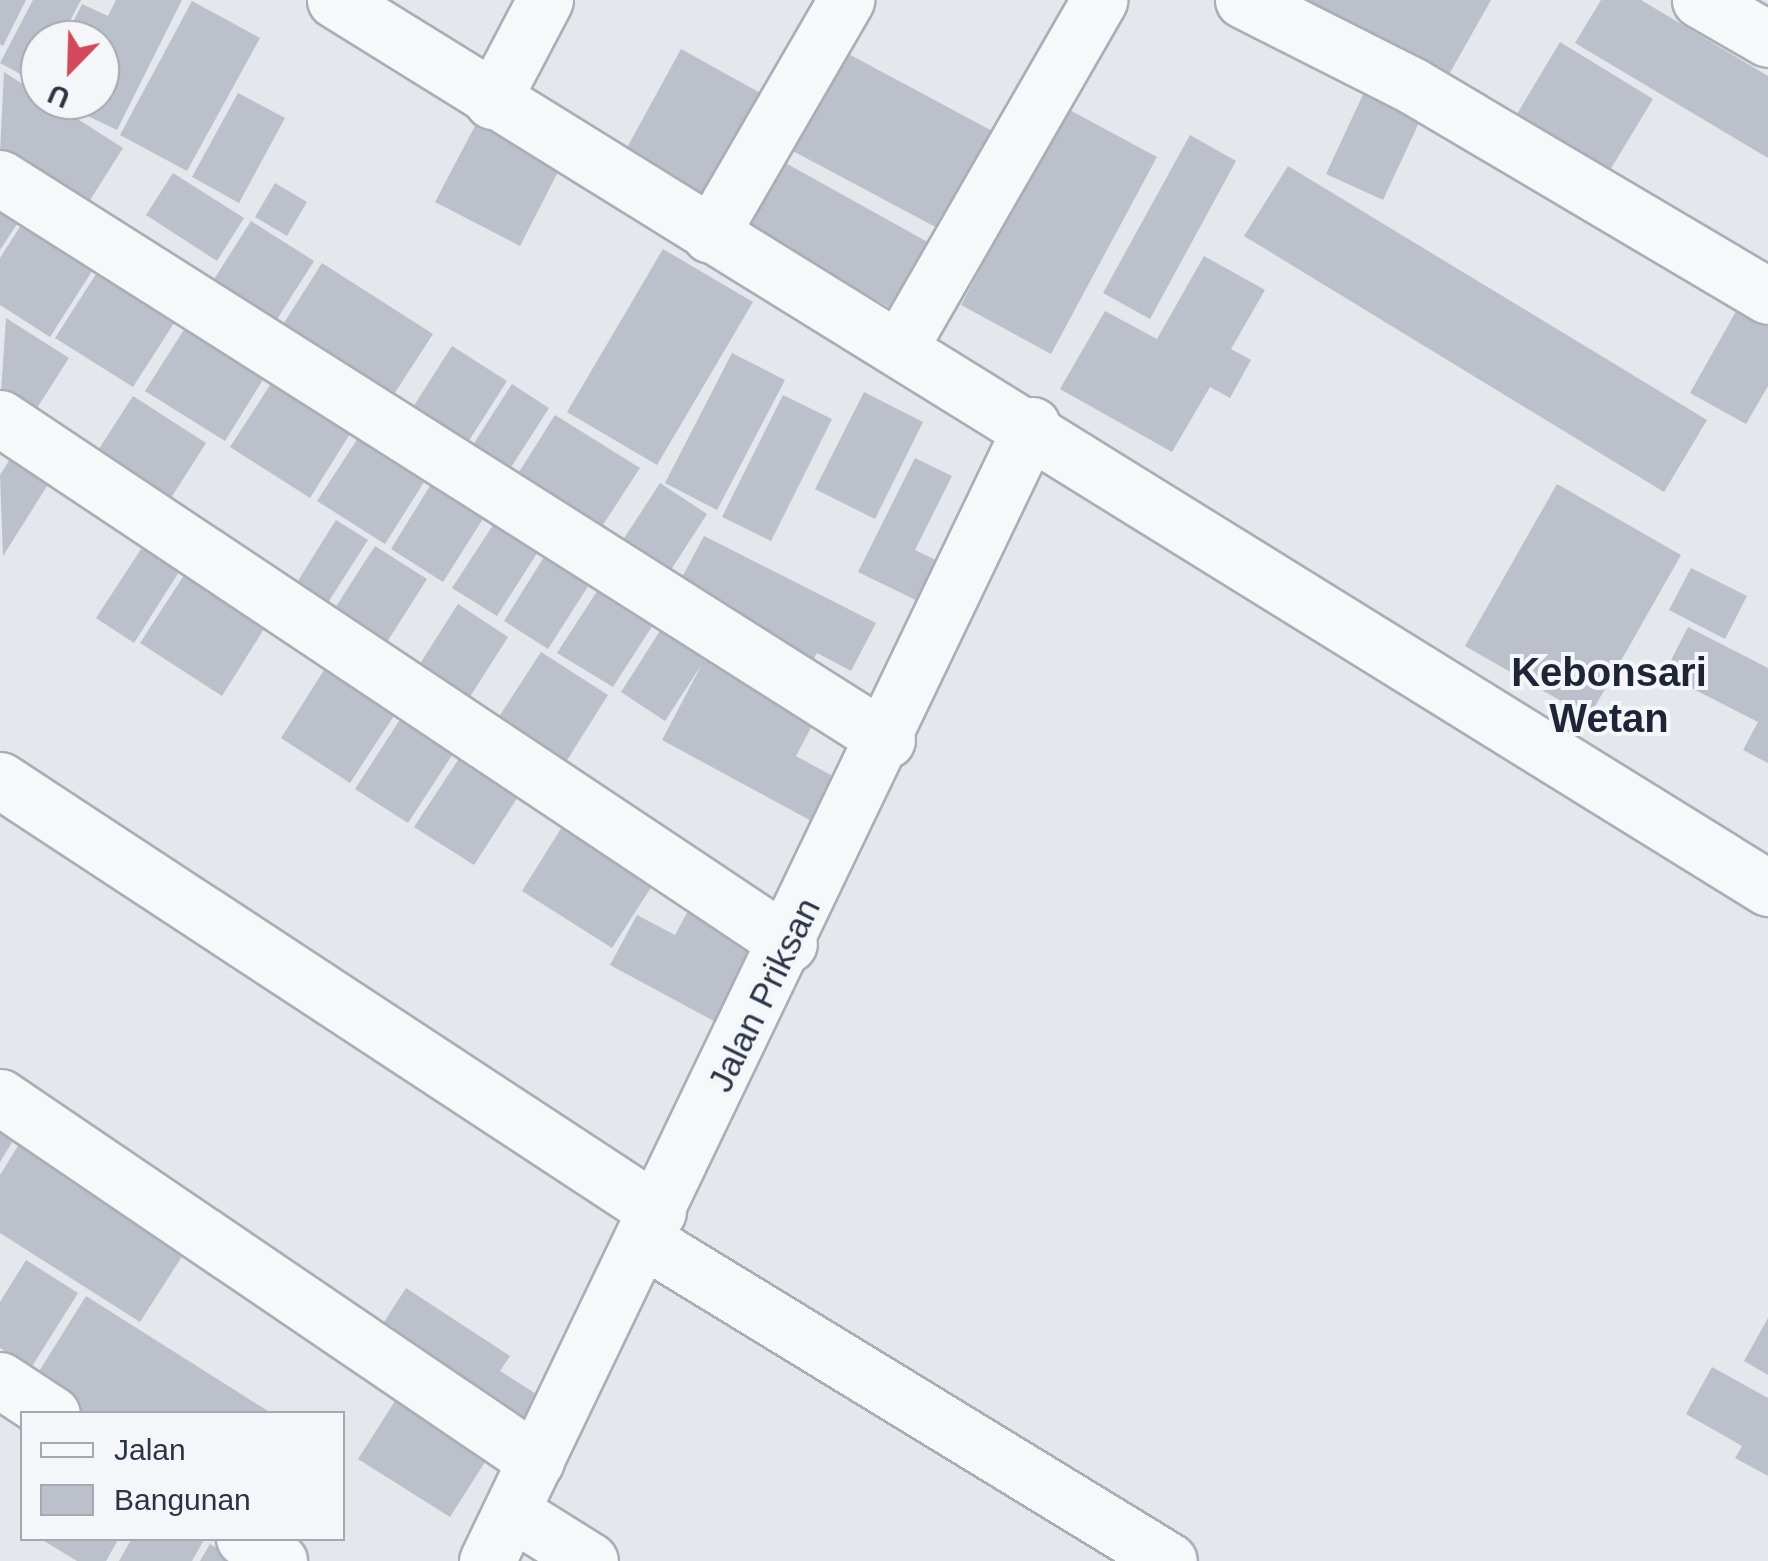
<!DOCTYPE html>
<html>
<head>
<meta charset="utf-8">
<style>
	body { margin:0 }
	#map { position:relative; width:1768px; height:1561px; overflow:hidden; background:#e4e7ec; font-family:Arial,sans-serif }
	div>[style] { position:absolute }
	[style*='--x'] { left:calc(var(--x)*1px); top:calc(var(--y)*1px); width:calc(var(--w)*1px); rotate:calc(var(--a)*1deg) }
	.building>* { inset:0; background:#bbc0ca }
	.roads { filter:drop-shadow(2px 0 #a9aeb7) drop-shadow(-2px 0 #a9aeb7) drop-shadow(0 2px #a9aeb7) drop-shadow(0 -2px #a9aeb7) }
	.minor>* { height:55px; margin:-27.5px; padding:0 27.5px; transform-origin:27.5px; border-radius:27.5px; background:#f7f8fa }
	span { translate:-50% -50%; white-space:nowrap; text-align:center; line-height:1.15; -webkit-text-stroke:8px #f4f6f9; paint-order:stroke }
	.street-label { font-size:35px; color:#2b3445 }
	.quarter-label { font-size:40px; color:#1d2536; font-weight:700 }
	.legend { position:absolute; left:20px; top:1411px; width:325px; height:130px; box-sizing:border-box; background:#f4f6f9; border:2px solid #a4a8b1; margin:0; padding:12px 18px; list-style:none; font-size:30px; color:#2b3445 }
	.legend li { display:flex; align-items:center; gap:20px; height:50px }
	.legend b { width:50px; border:2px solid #a4a8b1 }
	.north { position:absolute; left:20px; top:20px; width:100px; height:100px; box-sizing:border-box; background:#f4f6f9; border:2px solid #a4a8b1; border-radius:50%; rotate:203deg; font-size:28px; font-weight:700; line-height:40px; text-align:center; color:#2b3445 }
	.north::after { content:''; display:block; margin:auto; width:35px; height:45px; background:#d1495b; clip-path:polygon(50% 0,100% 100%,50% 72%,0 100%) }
</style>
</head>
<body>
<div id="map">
	<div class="building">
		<div style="clip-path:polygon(0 0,26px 0,3px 46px,0 44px)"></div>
		<div style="clip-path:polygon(33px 0,81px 0,60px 40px,40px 40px,37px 83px,0 63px)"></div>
		<div style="clip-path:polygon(116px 0,182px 0,117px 130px,54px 100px,100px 100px,100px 40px,64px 40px,82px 4px,108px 16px)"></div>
		<div style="clip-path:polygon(1309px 0,1491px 0,1447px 78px)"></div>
		<div style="clip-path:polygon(1601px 0,1641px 0,1768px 76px,1768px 158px,1575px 43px)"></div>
		<div style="clip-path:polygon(192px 1px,260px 38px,187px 171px,120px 135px)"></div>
		<div style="clip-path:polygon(1560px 42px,1653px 99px,1604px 180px,1511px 124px)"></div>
		<div style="clip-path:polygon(681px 49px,771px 99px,713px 205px,623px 155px)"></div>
		<div style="clip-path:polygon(843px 51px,996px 133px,943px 231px,791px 150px)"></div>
		<div style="clip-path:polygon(4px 72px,123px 148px,85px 208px,0 153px)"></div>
		<div style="clip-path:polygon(1367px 86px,1424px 112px,1383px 200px,1326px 174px)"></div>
		<div style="clip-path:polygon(238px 93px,285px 118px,239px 203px,192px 177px)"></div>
		<div style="clip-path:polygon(1066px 108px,1157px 157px,1051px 354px,961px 305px)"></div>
		<div style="clip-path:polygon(476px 124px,560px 168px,520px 246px,435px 202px)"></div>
		<div style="clip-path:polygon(1190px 135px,1236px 161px,1150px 319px,1103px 293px)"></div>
		<div style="clip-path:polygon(782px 161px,933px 245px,896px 311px,745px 227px)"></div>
		<div style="clip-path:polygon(1288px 166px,1707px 420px,1664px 492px,1244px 236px)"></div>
		<div style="clip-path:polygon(173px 173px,244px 218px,217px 261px,146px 215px)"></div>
		<div style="clip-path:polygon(275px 183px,307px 202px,287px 236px,255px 217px)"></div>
		<div style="clip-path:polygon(0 209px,19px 221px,0 250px)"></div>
		<div style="clip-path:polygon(251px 221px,314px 261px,267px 335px,204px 295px)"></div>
		<div style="clip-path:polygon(23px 222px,94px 268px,50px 337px,0 305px,0 258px)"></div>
		<div style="clip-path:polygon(663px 249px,753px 302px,657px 465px,567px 412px)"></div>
		<div style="clip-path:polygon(1204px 256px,1265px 290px,1231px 349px,1251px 360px,1230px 398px,1210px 387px,1172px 452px,1060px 389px,1105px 311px,1157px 339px)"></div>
		<div style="clip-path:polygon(322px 263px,433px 334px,385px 408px,275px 337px)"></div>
		<div style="clip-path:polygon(98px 271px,176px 320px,133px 387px,55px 338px)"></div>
		<div style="clip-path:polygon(1739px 306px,1768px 322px,1768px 386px,1746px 424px,1690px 393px)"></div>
		<div style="clip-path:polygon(6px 318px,69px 358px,26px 425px,0 408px)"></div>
		<div style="clip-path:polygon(185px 328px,264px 378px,225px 441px,145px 391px)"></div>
		<div style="clip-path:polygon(452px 346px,507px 381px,463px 450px,408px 415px)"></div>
		<div style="clip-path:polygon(732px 353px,785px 380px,717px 510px,665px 483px)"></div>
		<div style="clip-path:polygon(274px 379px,353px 429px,310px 498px,230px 447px)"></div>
		<div style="clip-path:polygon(512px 384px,549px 408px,508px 472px,471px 448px)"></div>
		<div style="clip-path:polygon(864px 392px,923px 422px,875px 519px,815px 489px)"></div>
		<div style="clip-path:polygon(783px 395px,832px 419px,771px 541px,722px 517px)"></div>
		<div style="clip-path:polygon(133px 396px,206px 443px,160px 515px,86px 469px)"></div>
		<div style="clip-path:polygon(555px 415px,640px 468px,597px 534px,514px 480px)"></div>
		<div style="clip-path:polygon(362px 432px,429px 474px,385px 544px,317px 501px)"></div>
		<div style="clip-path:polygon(915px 458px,952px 476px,915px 550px,946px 565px,926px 605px,858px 572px)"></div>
		<div style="clip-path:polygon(10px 459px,49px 483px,3px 556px,0 475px)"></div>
		<div style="clip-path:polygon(433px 481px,486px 514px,443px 582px,391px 549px)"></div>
		<div style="clip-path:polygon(660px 483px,707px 514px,669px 573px,621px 543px)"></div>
		<div style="clip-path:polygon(1557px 484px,1681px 555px,1589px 717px,1465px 646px)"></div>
		<div style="clip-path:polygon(497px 519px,541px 547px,497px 616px,452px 588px)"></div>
		<div style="clip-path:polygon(336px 520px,368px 540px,320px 615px,289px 595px)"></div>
		<div style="clip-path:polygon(704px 536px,876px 623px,851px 671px,817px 653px,807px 672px,670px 600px)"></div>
		<div style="clip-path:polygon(147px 540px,184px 564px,134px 643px,96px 618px)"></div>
		<div style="clip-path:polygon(375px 546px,427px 579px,378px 656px,326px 622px)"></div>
		<div style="clip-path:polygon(549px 549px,594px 577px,548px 649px,504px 621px)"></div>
		<div style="clip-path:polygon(1691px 568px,1747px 596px,1725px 639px,1669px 610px)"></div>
		<div style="clip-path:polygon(188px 569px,269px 621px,222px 696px,140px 643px)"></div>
		<div style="clip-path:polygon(603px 582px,658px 617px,613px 687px,557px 653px)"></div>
		<div style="clip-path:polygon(458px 604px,508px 637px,466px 703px,416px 670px)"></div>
		<div style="clip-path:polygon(663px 626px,704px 660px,815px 720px,796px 756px,840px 780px,817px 824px,662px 740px,702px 664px,665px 721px,621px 692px)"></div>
		<div style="clip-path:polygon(1688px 627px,1768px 668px,1768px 763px,1743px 750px,1758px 722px,1664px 674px)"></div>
		<div style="clip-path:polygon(541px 652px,608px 695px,559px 773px,491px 729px)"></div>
		<div style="clip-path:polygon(331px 659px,401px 705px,350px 783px,281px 738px)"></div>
		<div style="clip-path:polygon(405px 712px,458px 746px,408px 823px,355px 789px)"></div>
		<div style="clip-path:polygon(464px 751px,523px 789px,474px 865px,414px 827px)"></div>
		<div style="clip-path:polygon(570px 814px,661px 872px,612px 948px,522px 891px)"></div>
		<div style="clip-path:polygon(688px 911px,763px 951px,723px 1026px,610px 965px,637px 915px,675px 935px)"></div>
		<div style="clip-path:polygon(0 1126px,16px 1136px,0 1162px)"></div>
		<div style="clip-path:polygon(21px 1141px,188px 1247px,140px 1322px,0 1233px,0 1175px)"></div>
		<div style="clip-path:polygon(26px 1260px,78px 1293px,31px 1368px,0 1348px,0 1302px)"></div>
		<div style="clip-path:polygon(406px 1288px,510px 1356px,500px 1371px,541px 1397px,516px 1437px,371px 1342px)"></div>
		<div style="clip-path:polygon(86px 1296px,268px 1411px,267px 1414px,85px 1414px,33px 1381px)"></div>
		<div style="clip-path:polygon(1768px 1318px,1768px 1375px,1744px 1361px)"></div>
		<div style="clip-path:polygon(1712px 1367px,1768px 1398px,1768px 1476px,1735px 1458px,1742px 1446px,1686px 1414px)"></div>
		<div style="clip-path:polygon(402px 1390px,494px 1448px,450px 1517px,358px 1459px)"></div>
		<div style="clip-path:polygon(39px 1538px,119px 1538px,106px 1561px,77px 1561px)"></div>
		<div style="clip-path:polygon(132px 1538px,205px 1538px,192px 1561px,119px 1561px)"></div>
		<div style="clip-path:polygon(210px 1544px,239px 1561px,200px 1561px)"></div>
	</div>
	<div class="roads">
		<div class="minor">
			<div style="--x:335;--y:0;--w:1686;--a:31.79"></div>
			<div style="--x:1243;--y:0;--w:191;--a:26.8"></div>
			<div style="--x:1413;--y:86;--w:412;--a:30.6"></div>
			<div style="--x:1700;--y:0;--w:78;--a:29.8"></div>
			<div style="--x:492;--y:101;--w:114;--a:-62.3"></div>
			<div style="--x:0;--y:178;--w:1050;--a:32.36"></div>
			<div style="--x:710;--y:235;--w:272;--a:-59.9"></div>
			<div style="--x:901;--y:345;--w:398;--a:-60.1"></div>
			<div style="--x:0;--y:418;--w:948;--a:33.69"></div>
			<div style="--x:0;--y:780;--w:787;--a:33.29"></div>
			<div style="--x:0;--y:1097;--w:648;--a:34.18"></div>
			<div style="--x:644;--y:1240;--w:615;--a:31.44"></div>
			<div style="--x:0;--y:1380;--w:62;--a:33.2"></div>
			<div style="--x:512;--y:1512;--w:92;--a:32.1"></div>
			<div style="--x:244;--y:1538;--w:42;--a:33.3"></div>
			<div style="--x:487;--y:1561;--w:1260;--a:-64.37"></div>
		</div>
	</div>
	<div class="street-label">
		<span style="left:764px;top:995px;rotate:-64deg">Jalan Priksan</span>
	</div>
	<div class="quarter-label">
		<span style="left:1609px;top:695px">Kebonsari<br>Wetan</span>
	</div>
	<ul class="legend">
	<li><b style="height:12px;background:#f7f8fa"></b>Jalan</li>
	<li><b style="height:28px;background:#bbc0ca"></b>Bangunan</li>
	</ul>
	<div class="north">U</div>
</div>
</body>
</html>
